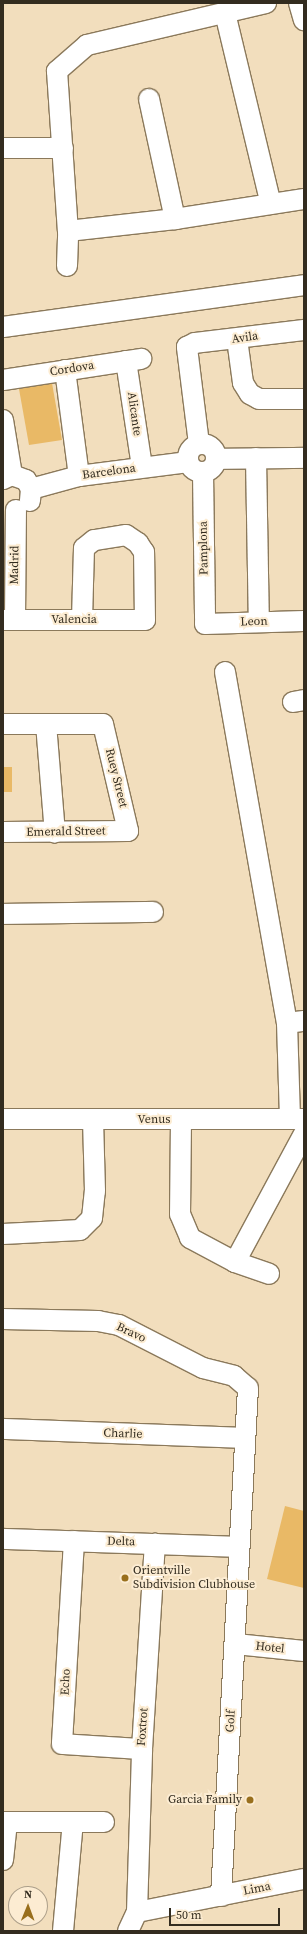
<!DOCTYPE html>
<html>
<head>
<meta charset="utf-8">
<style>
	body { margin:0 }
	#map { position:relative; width:307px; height:1934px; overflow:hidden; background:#f2debd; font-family:"Source Serif 4",serif }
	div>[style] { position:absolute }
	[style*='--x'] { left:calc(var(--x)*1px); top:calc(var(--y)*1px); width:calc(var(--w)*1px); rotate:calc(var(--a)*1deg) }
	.green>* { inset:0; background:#e9b966 }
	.roads { filter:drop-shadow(1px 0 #8b795b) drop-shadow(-1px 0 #8b795b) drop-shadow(0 1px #8b795b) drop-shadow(0 -1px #8b795b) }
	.minor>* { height:20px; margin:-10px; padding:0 10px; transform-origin:10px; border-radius:10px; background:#fff }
	.minor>.ring { margin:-10px; padding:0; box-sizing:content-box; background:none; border:20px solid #fff; border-radius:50% }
	.dots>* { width:11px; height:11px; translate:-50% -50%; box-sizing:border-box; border:2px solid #fcecd2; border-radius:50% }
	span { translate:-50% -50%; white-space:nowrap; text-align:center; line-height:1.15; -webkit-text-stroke:4px #fcecd2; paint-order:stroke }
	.street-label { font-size:12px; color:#332c1f }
	.poi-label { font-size:12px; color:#332c1f }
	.left { translate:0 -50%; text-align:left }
	.right { translate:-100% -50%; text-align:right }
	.frame { position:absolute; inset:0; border:4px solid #332c1f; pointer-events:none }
	.north { position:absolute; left:8px; top:1886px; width:40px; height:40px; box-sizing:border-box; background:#fcecd2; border:1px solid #ac9f8a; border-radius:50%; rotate:1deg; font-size:11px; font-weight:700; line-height:16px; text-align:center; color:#332c1f }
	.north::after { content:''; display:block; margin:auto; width:14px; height:18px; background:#996f1c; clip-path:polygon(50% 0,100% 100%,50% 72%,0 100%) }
	.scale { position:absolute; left:169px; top:1908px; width:111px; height:18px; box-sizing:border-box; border:2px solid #332c1f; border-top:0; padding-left:5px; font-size:12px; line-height:14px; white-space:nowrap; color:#332c1f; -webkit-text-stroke:3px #fcecd2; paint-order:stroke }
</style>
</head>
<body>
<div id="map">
	<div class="green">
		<div style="clip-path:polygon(52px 383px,62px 440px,29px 445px,19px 389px)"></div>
		<div style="clip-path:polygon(3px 767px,12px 767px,12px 792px,3px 792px)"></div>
		<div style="clip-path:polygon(285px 1506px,304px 1511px,304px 1588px,267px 1579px)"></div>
	</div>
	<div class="roads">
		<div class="minor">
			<div style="--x:266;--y:3;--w:184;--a:166.8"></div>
			<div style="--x:87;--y:45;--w:40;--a:139"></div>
			<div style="--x:57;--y:71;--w:160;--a:86.1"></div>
			<div style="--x:68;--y:231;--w:108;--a:-6.4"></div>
			<div style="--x:175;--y:219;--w:131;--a:-8.8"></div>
			<div style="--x:299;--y:3;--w:18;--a:74"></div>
			<div style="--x:225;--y:13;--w:196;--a:76.5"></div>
			<div style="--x:149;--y:99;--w:123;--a:77.8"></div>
			<div style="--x:3;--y:148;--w:60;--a:0"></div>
			<div style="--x:67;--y:266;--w:35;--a:-88"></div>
			<div style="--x:3;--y:327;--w:304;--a:-7.9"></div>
			<div style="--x:237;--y:339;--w:44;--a:82.2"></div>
			<div style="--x:243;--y:383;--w:13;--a:58"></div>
			<div style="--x:250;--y:394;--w:10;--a:29"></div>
			<div style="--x:259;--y:399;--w:45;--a:0"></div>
			<div style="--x:126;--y:361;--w:107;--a:81.4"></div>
			<div style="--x:65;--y:370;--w:107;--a:82.5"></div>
			<div style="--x:3;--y:380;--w:140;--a:-8.7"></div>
			<div style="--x:3;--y:420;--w:56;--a:80.7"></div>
			<div class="ring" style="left:188px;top:444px;width:8px;height:8px"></div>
			<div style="--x:199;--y:444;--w:98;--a:-97.1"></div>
			<div style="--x:187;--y:347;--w:9;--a:-27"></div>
			<div style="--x:195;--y:343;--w:110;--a:-6.8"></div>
			<div style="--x:256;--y:458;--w:164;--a:89"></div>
			<div style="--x:216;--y:459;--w:88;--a:-0.7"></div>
			<div style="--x:203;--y:472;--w:152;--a:89.2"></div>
			<div style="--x:205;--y:624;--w:99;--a:-1.7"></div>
			<div style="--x:3;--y:479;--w:10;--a:-24"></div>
			<div style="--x:12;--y:475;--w:15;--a:20"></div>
			<div style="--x:26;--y:480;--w:10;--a:61"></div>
			<div style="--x:31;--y:489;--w:12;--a:95"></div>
			<div style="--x:31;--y:489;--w:50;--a:-15.2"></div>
			<div style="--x:79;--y:476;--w:110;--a:-7.3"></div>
			<div style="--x:3;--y:620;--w:142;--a:0"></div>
			<div style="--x:145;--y:620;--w:68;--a:-90.8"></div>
			<div style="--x:144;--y:552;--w:11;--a:-124"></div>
			<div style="--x:138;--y:543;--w:14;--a:-146"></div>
			<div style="--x:126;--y:535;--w:32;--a:171"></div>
			<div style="--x:94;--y:540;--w:13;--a:141"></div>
			<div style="--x:84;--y:548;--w:72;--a:91.6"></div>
			<div style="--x:15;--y:620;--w:110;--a:-89.5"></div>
			<div style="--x:225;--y:672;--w:356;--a:80"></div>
			<div style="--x:287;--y:1023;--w:95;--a:88.2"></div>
			<div style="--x:293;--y:702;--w:11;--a:-10"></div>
			<div style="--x:3;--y:724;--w:100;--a:0"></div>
			<div style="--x:103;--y:724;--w:110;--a:76.8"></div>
			<div style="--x:128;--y:831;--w:125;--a:179.5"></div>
			<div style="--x:46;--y:724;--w:109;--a:85.3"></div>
			<div style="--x:3;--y:914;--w:150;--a:-0.8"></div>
			<div style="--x:287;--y:1023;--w:17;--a:-7"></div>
			<div style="--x:3;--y:1119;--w:301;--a:0"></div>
			<div style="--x:181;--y:1120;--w:94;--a:90.6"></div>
			<div style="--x:180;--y:1214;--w:26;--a:67"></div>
			<div style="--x:190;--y:1238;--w:51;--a:28.1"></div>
			<div style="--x:235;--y:1262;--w:36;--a:19"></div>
			<div style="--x:3;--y:1234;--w:77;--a:-3"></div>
			<div style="--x:80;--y:1230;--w:17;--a:-45"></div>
			<div style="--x:92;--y:1218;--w:27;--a:-84"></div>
			<div style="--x:95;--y:1191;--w:71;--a:-91.6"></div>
			<div style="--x:235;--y:1262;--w:145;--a:-61.7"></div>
			<div style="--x:3;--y:1319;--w:95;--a:1.2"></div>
			<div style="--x:98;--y:1321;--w:21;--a:11"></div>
			<div style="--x:119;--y:1325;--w:94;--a:27.1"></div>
			<div style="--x:203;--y:1368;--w:32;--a:14"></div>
			<div style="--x:234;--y:1376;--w:18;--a:41"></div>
			<div style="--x:248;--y:1388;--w:509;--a:93.04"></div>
			<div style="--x:3;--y:1429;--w:240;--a:2.1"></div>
			<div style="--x:3;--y:1539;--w:236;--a:1.9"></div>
			<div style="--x:74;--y:1541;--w:203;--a:93.4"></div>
			<div style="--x:62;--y:1744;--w:80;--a:3.6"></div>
			<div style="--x:236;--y:1644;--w:68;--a:5.9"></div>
			<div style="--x:3;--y:1822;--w:101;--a:0"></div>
			<div style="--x:3;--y:1860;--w:38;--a:-84"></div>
			<div style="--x:137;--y:1912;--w:163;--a:-88.2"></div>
			<div style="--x:142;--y:1749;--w:206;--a:-86.4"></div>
			<div style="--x:63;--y:1931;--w:109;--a:-84.8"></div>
			<div style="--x:128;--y:1931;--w:21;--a:-65"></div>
			<div style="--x:137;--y:1912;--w:170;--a:-11.2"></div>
		</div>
	</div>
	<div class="dots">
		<div style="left:125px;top:1578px;background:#996f1c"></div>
		<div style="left:250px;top:1800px;background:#996f1c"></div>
	</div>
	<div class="street-label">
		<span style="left:245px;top:338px;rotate:-8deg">Avila</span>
		<span style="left:72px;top:369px;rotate:-9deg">Cordova</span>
		<span style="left:134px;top:414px;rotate:82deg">Alicante</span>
		<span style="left:109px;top:472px;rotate:-8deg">Barcelona</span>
		<span style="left:204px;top:548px;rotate:-91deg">Pamplona</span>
		<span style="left:15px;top:565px;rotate:-89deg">Madrid</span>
		<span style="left:74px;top:620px">Valencia</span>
		<span style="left:254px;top:622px;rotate:-2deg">Leon</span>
		<span style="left:116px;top:778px;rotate:76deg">Ruey Street</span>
		<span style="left:66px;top:832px;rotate:-1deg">Emerald Street</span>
		<span style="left:154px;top:1120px">Venus</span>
		<span style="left:131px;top:1333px;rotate:25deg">Bravo</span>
		<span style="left:123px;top:1434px;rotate:2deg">Charlie</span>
		<span style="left:121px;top:1542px;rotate:1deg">Delta</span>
		<span style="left:270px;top:1648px;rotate:6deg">Hotel</span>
		<span style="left:66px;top:1682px;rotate:-87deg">Echo</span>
		<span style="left:231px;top:1721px;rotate:-87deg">Golf</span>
		<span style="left:143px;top:1727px;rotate:-86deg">Foxtrot</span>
		<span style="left:257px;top:1889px;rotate:-11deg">Lima</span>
	</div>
	<div class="poi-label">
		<span class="left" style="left:133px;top:1578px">Orientville<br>Subdivision Clubhouse</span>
		<span class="right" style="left:242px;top:1800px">Garcia Family</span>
	</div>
	<div class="frame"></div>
	<div class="north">N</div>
	<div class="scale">50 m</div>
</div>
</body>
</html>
